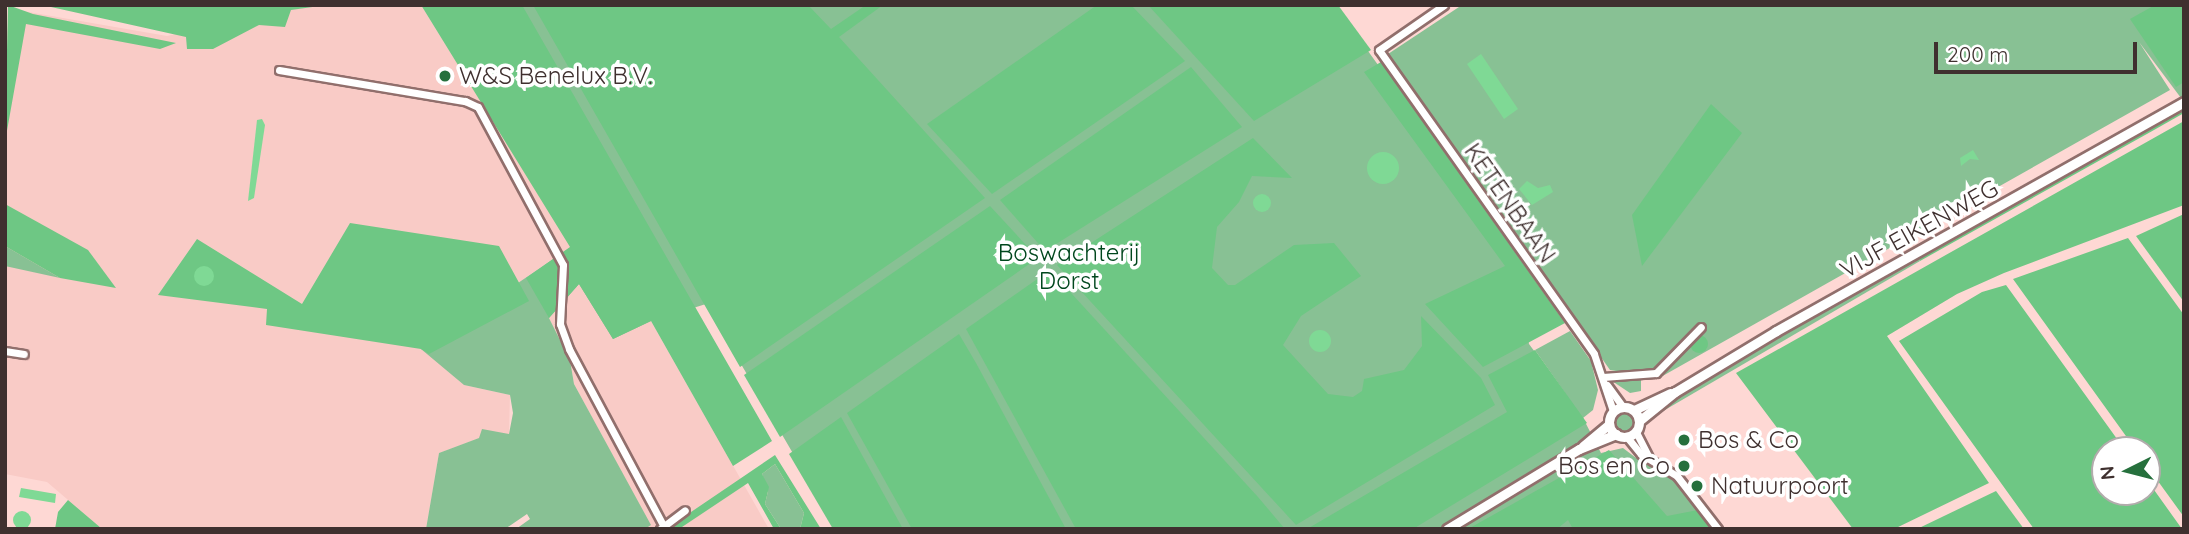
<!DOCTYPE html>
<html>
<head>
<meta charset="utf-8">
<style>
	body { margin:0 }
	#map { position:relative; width:2189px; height:534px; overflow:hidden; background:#fed8d4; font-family:Quicksand,sans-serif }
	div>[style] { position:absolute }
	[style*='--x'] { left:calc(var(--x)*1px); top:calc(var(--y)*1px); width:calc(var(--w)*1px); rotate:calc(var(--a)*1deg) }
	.built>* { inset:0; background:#f9cbc6 }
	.green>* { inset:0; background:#88c194 }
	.round { border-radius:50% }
	.forest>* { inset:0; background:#6ec784 }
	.water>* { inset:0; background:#7fd995 }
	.roads { filter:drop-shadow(2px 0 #916f6c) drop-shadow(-2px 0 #916f6c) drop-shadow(0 2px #916f6c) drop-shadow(0 -2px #916f6c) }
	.minor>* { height:7px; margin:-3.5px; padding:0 3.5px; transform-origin:3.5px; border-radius:3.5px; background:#fff }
	.major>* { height:9px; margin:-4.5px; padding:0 4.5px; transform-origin:4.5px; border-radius:4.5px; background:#fff }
	.major>.ring { margin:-4.5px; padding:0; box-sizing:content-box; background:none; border:9px solid #fff; border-radius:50% }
	.dots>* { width:19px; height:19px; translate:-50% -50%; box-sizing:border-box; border:4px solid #fff; border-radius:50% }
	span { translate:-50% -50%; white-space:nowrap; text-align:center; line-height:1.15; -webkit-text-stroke:7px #fff; paint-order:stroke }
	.poi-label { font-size:24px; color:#3f302f }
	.left { translate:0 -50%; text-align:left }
	.right { translate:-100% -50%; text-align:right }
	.street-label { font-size:24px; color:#3f302f }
	.park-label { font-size:24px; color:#00471d }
	.frame { position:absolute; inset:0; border:7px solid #3f302f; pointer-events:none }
	.north { position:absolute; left:2091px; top:436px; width:70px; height:70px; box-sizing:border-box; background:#fff; border:2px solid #b2acac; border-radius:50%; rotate:264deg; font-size:19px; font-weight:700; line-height:28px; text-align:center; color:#3f302f }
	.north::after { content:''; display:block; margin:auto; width:24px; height:32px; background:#26703d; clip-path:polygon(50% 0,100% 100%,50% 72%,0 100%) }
	.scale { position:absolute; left:1934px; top:42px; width:203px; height:32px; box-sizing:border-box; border:4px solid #3f302f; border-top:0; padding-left:9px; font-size:21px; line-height:24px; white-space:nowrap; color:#3f302f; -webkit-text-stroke:5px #fff; paint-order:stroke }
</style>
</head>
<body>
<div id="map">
	<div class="built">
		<div style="clip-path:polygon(327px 5px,421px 5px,571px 247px,422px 348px,464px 385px,510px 395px,509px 434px,480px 438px,439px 453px,426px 529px,101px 528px,47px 482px,5px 474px,5px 43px,11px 9px,167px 36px,264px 13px)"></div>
		<div style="clip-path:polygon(579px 284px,651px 321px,769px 529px,645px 529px,650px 525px,574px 384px,570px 360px,549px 318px)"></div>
	</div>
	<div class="green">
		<div style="clip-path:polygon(490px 5px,1335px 5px,1561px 320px,1528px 338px,1529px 344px,1568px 397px,1535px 350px,1570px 331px,1591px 361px,1598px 390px,1593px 410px,1583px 418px,1601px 453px,1623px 448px,1644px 464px,1655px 466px,1676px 480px,1717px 529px,837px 529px,706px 304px,651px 321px,613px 339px,579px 284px,549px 318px,570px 360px,574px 384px,651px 525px,645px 529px,516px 529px,530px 519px,527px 514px,505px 529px,426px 529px,439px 453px,479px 438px,482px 429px,509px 434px,513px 413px,510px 395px,464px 385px,421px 349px,571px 247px)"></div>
		<div style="clip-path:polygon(1462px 5px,2184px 5px,2184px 102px,2139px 42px,2170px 90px,1659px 378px,1610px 370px,1388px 54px)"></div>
		<div style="clip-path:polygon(5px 246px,60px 278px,5px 266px)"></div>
		<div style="clip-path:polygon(1917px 256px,1920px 261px,1658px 414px,1656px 411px)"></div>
		<div style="clip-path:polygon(1617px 377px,1641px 378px,1641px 391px,1630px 393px,1612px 381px)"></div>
		<div class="round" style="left:1615px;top:413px;width:18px;height:18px"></div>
		<div style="clip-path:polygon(775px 464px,804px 513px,800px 529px,781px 529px,765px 504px,768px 491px,762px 474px)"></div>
	</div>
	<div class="forest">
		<div style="clip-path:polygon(8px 5px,33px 14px,176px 43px,160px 49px,26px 24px,5px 142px)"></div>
		<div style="clip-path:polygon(42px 5px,327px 5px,291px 10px,285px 27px,259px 25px,213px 49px,187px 49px,186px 37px)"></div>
		<div style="clip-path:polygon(421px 5px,522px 5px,772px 441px,733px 466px,651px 321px,613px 339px,579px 284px,549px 318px,526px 278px,570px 247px)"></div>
		<div style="clip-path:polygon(533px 5px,808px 5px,831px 29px,866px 5px,883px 5px,839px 37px,985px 198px,740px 367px)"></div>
		<div style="clip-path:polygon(1097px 5px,1131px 5px,1185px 61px,992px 194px,927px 124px)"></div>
		<div style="clip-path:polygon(1148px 5px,1338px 5px,1371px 50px,1254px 121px)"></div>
		<div style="clip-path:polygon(2155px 5px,2184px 5px,2184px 82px,2176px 87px,2130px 19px)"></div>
		<div style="clip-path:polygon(1381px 62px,1565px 323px,1483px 367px,1425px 304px,1505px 266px,1364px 72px)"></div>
		<div style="clip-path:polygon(1191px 67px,1242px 127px,1045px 251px,1000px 200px)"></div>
		<div style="clip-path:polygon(1711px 104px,1742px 133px,1642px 266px,1632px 215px)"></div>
		<div style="clip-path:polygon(2184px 107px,2184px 113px,2154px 130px,1920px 261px,1917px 256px)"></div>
		<div style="clip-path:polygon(2184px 121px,2184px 205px,2004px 273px,1957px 294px,1887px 336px,1989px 483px,1894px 529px,1853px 529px,1736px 373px)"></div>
		<div style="clip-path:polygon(1253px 138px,1292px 178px,1252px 176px,1239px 202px,1217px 227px,1212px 268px,1228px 285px,1235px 285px,1294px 245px,1334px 243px,1361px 276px,1301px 316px,1283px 345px,1328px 394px,1353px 397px,1362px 391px,1364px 379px,1404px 370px,1422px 346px,1421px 316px,1481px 378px,1495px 405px,1296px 525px,1057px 265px)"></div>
		<div style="clip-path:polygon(5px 204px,88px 250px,116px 288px,60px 278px,5px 246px)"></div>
		<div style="clip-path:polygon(990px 206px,1038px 258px,780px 437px,744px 375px)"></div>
		<div style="clip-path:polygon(2184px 214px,2184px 302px,2136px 236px)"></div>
		<div style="clip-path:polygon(350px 223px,499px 246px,529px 301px,429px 354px,421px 349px,266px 325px,267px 309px,158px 295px,197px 239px,302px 304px)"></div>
		<div style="clip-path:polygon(2128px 238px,2184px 315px,2184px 517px,2147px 466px,2147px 450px,2136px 450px,2013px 279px)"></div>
		<div style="clip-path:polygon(1050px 270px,1258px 497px,1285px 529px,1076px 529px,966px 329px)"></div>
		<div style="clip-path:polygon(2006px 285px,2125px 450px,2105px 450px,2105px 492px,2147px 492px,2147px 480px,2182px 529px,2034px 529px,1899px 341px,1982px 292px)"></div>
		<div style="clip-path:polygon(959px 334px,976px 363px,1066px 529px,912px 529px,847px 413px)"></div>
		<div class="round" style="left:1690px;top:335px;width:18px;height:18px"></div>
		<div style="clip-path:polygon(1535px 350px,1587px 423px,1413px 529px,1307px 529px,1507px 412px,1488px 375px)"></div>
		<div style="clip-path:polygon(841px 417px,903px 529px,833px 529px,789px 454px)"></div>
		<div style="clip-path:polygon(1609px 450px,1667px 516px,1698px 510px,1712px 529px,1573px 529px,1568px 520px,1557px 529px,1468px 529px)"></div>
		<div style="clip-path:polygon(775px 455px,821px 529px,800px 529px,804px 513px,775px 464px,762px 474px,769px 487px,765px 504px,781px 529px,774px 529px,748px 483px,679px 529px,666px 529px)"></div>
		<div style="clip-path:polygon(1996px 491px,2024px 529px,1917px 529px)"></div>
		<div style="clip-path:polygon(68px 500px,101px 528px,105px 529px,55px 529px,58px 512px)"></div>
	</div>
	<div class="water">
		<div style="clip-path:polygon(1481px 54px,1518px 109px,1504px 119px,1467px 64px)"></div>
		<div style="clip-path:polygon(262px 119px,265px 125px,254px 198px,248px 201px,257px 120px)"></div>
		<div style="clip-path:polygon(1973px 150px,1979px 160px,1970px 159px,1961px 166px,1960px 158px)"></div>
		<div class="round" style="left:1367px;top:152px;width:32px;height:32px"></div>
		<div style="clip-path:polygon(1527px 181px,1538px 188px,1550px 185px,1553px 192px,1532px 205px,1519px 189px)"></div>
		<div class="round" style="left:1253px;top:194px;width:18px;height:18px"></div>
		<div class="round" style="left:194px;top:266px;width:20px;height:20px"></div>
		<div class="round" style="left:1309px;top:330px;width:22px;height:22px"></div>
		<div style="clip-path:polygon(21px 488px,56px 494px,55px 503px,19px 497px)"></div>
		<div class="round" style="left:13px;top:511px;width:18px;height:18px"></div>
	</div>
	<div class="roads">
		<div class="minor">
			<div style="--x:1444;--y:5;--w:79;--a:145.3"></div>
			<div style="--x:1379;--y:50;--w:372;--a:54.7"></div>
			<div style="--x:1594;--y:354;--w:60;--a:71.6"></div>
			<div style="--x:279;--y:70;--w:189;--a:9.5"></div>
			<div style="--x:465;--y:101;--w:14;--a:25"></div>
			<div style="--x:478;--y:107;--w:179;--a:61.7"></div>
			<div style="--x:563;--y:265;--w:59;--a:92.9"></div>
			<div style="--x:560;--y:324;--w:27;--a:70"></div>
			<div style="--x:569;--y:349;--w:200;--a:61.9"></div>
			<div style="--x:5;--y:351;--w:19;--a:9"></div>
			<div style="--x:1603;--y:377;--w:53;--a:-4.3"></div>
			<div style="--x:1656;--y:373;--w:64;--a:-45.6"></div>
			<div style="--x:1607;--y:385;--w:27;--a:54"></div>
			<div style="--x:1636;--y:432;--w:29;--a:63"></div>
			<div style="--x:1627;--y:437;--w:22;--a:51"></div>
			<div style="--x:1641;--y:454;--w:42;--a:31.4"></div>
			<div style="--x:1677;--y:476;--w:67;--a:52.3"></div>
			<div style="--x:660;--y:529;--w:31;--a:-37"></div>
		</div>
		<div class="major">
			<div class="ring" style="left:1609px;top:407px;width:21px;height:21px"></div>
			<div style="--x:1634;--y:410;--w:40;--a:-25"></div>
			<div style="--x:1639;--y:421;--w:46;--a:-38.9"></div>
			<div style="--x:1675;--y:392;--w:118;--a:-31.1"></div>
			<div style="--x:1776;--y:331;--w:468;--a:-29.3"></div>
			<div style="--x:1583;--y:446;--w:34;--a:-40"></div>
			<div style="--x:1447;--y:529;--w:154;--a:-31.2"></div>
			<div style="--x:1579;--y:449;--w:40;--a:-22"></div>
		</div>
	</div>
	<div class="dots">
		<div style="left:445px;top:76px;background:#26703d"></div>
		<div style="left:1684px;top:440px;background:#26703d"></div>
		<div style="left:1684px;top:466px;background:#26703d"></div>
		<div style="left:1697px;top:486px;background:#26703d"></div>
	</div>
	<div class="poi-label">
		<span class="left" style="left:459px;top:76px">W&amp;S Benelux B.V.</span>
		<span class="left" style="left:1698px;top:440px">Bos &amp; Co</span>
		<span class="right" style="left:1670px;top:466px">Bos en Co</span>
		<span class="left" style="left:1711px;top:486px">Natuurpoort</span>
	</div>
	<div class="street-label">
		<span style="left:1510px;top:203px;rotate:55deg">KETENBAAN</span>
		<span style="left:1919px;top:229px;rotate:-29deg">VIJF EIKENWEG</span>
	</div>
	<div class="park-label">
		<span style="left:1069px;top:267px">Boswachterij<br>Dorst</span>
	</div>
	<div class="frame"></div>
	<div class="north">N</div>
	<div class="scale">200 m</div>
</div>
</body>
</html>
